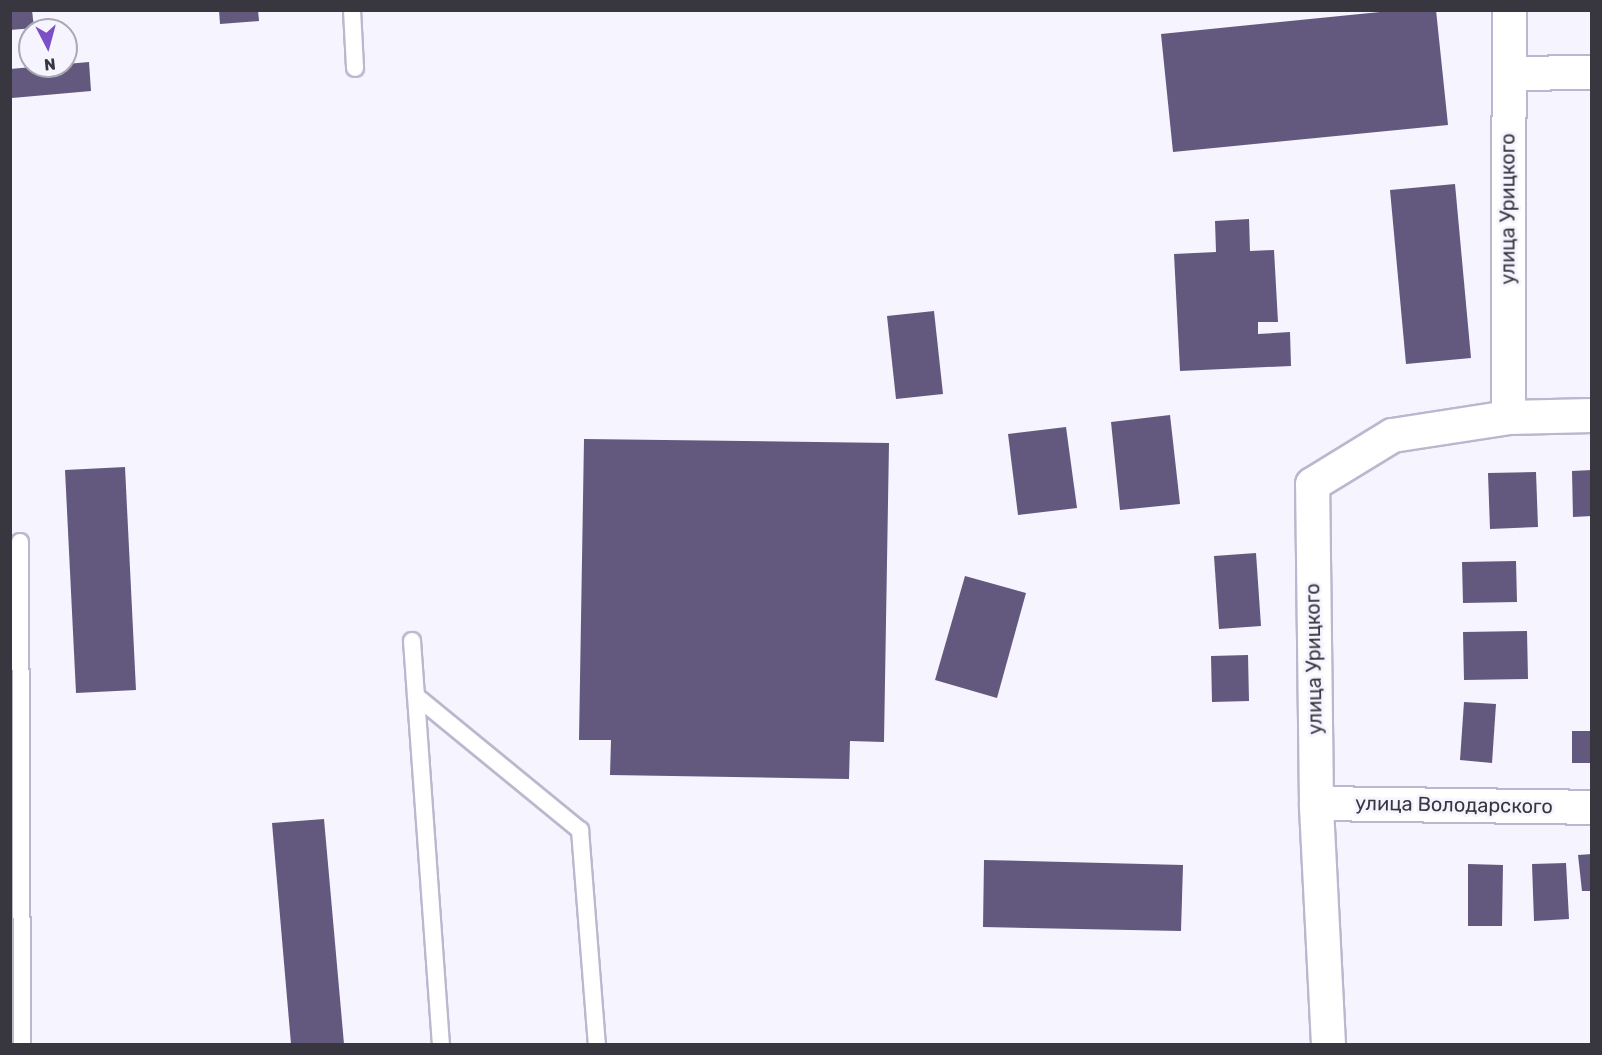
<!DOCTYPE html>
<html>
<head>
<meta charset="utf-8">
<style>
	body { margin:0 }
	#map { position:relative; width:1602px; height:1055px; overflow:hidden; background:#f6f4fe; font-family:Rubik,sans-serif }
	div>[style] { position:absolute }
	[style*='--x'] { left:calc(var(--x)*1px); top:calc(var(--y)*1px); width:calc(var(--w)*1px); rotate:calc(var(--a)*1deg) }
	.building>* { inset:0; background:#63597f }
	.roads { filter:drop-shadow(2px 0 #bcb7ce) drop-shadow(-2px 0 #bcb7ce) drop-shadow(0 2px #bcb7ce) drop-shadow(0 -2px #bcb7ce) }
	.service>* { height:16px; margin:-8px; padding:0 8px; transform-origin:8px; border-radius:8px; background:#fff }
	.minor>* { height:33px; margin:-16.5px; padding:0 16.5px; transform-origin:16.5px; border-radius:16.5px; background:#fff }
	span { translate:-50% -50%; white-space:nowrap; text-align:center; line-height:1.15; -webkit-text-stroke:6px #f6f4fe; paint-order:stroke }
	.street-label { font-size:20px; color:#38363f }
	.frame { position:absolute; inset:0; border:12px solid #38363f; pointer-events:none }
	.north { position:absolute; left:18px; top:18px; width:60px; height:60px; box-sizing:border-box; background:#f6f4fe; border:2px solid #aaa8b2; border-radius:50%; rotate:174deg; font-size:16px; font-weight:700; line-height:24px; text-align:center; color:#38363f }
	.north::after { content:''; display:block; margin:auto; width:21px; height:27px; background:#7b4fc8; clip-path:polygon(50% 0,100% 100%,50% 72%,0 100%) }
</style>
</head>
<body>
<div id="map">
	<div class="building">
		<div style="clip-path:polygon(10px 10px,32px 10px,34px 28px,10px 30px)"></div>
		<div style="clip-path:polygon(219px 10px,258px 10px,259px 21px,220px 24px)"></div>
		<div style="clip-path:polygon(1400px 10px,1436px 10px,1448px 125px,1173px 152px,1161px 34px)"></div>
		<div style="clip-path:polygon(89px 62px,91px 91px,12px 98px,10px 69px)"></div>
		<div style="clip-path:polygon(1455px 184px,1471px 358px,1406px 364px,1390px 190px)"></div>
		<div style="clip-path:polygon(1249px 219px,1250px 251px,1274px 250px,1278px 322px,1258px 322px,1258px 334px,1290px 332px,1291px 366px,1180px 371px,1174px 254px,1216px 252px,1215px 221px)"></div>
		<div style="clip-path:polygon(934px 311px,943px 394px,896px 399px,887px 316px)"></div>
		<div style="clip-path:polygon(1170px 415px,1180px 504px,1120px 510px,1111px 422px)"></div>
		<div style="clip-path:polygon(1066px 427px,1077px 508px,1018px 515px,1008px 434px)"></div>
		<div style="clip-path:polygon(584px 439px,889px 443px,884px 742px,850px 741px,849px 779px,610px 775px,611px 740px,579px 740px)"></div>
		<div style="clip-path:polygon(125px 467px,136px 690px,76px 693px,65px 470px)"></div>
		<div style="clip-path:polygon(1592px 470px,1592px 516px,1573px 517px,1572px 471px)"></div>
		<div style="clip-path:polygon(1536px 472px,1538px 527px,1490px 529px,1488px 473px)"></div>
		<div style="clip-path:polygon(1256px 553px,1261px 626px,1219px 629px,1214px 556px)"></div>
		<div style="clip-path:polygon(1516px 561px,1517px 602px,1463px 603px,1462px 562px)"></div>
		<div style="clip-path:polygon(965px 576px,1026px 593px,997px 698px,935px 680px)"></div>
		<div style="clip-path:polygon(1527px 631px,1528px 679px,1464px 680px,1463px 632px)"></div>
		<div style="clip-path:polygon(1248px 655px,1249px 701px,1212px 702px,1211px 656px)"></div>
		<div style="clip-path:polygon(1464px 702px,1496px 704px,1492px 763px,1460px 760px)"></div>
		<div style="clip-path:polygon(1572px 731px,1592px 731px,1592px 763px,1572px 763px)"></div>
		<div style="clip-path:polygon(324px 819px,344px 1044px,291px 1044px,272px 823px)"></div>
		<div style="clip-path:polygon(1592px 854px,1592px 891px,1582px 891px,1578px 855px)"></div>
		<div style="clip-path:polygon(984px 860px,1183px 865px,1181px 931px,983px 927px)"></div>
		<div style="clip-path:polygon(1566px 863px,1569px 919px,1534px 921px,1532px 864px)"></div>
		<div style="clip-path:polygon(1468px 864px,1503px 865px,1502px 926px,1468px 926px)"></div>
	</div>
	<div class="roads">
		<div class="service">
			<div style="--x:352;--y:10;--w:58;--a:87"></div>
			<div style="--x:20;--y:542;--w:502;--a:89.77"></div>
			<div style="--x:412;--y:641;--w:404;--a:85.9"></div>
			<div style="--x:416;--y:696;--w:212;--a:39.3"></div>
			<div style="--x:580;--y:830;--w:215;--a:85.5"></div>
		</div>
		<div class="minor">
			<div style="--x:1509;--y:73;--w:83;--a:-0.7"></div>
			<div style="--x:1508;--y:417;--w:407;--a:-89.9"></div>
			<div style="--x:1316;--y:803;--w:276;--a:0.8"></div>
			<div style="--x:1328;--y:1044;--w:241;--a:-92.9"></div>
			<div style="--x:1316;--y:803;--w:319;--a:-90.7"></div>
			<div style="--x:1312;--y:484;--w:94;--a:-31.5"></div>
			<div style="--x:1392;--y:435;--w:117;--a:-8.8"></div>
			<div style="--x:1508;--y:417;--w:84;--a:-1.4"></div>
		</div>
	</div>
	<div class="street-label">
		<span style="left:1508px;top:209px;rotate:-90deg">улица Урицкого</span>
		<span style="left:1314px;top:659px;rotate:-91deg">улица Урицкого</span>
		<span style="left:1454px;top:805px;rotate:1deg">улица Володарского</span>
	</div>
	<div class="frame"></div>
	<div class="north">N</div>
</div>
</body>
</html>
